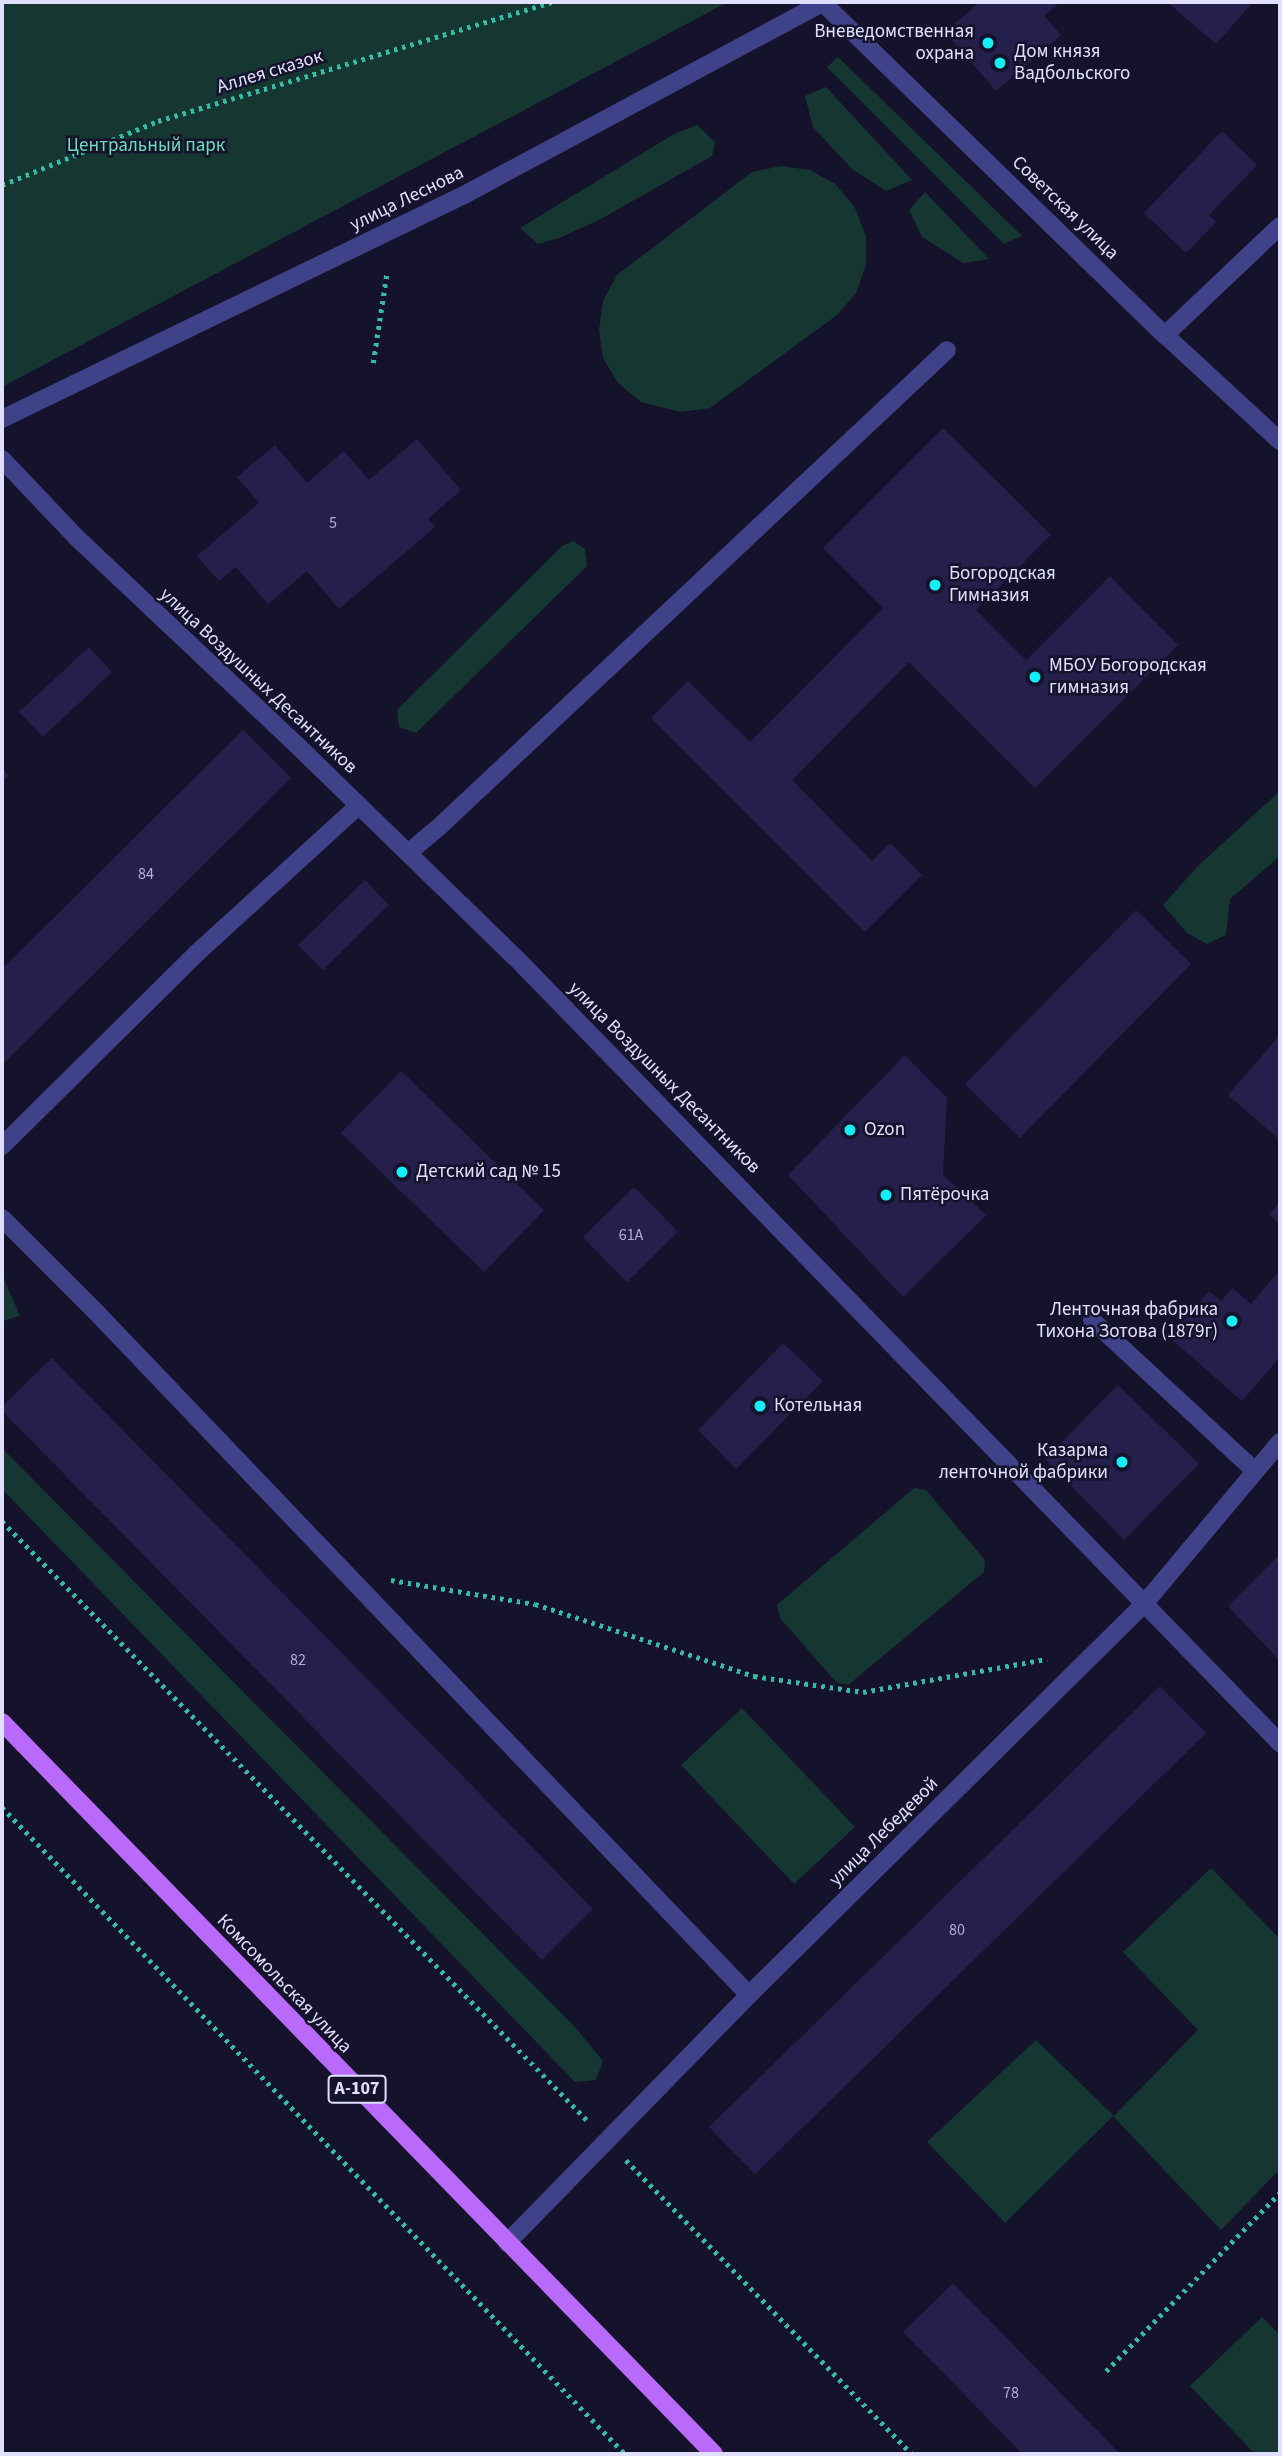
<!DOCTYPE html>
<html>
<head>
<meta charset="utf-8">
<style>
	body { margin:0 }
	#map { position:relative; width:1282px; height:2456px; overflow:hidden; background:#15132c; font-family:"Source Sans 3",sans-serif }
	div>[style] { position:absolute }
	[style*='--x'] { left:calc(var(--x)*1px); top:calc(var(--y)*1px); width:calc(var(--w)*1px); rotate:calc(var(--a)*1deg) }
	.green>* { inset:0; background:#163632 }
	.building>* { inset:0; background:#251f4c }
	.path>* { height:4.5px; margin-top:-2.25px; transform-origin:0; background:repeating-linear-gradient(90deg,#36bbaa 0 3.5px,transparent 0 8.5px) }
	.service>* { height:18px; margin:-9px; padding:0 9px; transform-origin:9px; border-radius:9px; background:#3f4289 }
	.minor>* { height:18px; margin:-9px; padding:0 9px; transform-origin:9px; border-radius:9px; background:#3f4289 }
	.tertiary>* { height:18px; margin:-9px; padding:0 9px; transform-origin:9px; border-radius:9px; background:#3f4289 }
	.primary>* { height:18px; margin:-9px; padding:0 9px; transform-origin:9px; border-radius:9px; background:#ba6afa }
	.dots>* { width:19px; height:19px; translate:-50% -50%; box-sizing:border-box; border:4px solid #15132c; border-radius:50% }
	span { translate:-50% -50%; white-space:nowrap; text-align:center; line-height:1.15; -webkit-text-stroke:5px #15132c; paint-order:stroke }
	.number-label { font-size:16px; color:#b1afd2 }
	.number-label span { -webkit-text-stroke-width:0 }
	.shield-label span { padding:2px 5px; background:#15132c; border:2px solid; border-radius:5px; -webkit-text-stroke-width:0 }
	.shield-label { font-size:18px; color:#e0dffe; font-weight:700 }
	.poi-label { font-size:19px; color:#e0dffe }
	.right { translate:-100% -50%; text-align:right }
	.left { translate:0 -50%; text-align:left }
	.street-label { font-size:19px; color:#e0dffe }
	.park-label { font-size:19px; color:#6bddb9 }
	.frame { position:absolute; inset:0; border:4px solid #e0dffe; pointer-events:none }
</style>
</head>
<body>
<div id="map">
	<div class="green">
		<div style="clip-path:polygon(2px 2px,728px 2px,2px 387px)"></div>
		<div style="clip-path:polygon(838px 57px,1022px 236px,1004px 244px,827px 67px)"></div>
		<div style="clip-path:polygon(826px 87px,912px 180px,886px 191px,852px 169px,813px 127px,805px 96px)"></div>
		<div style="clip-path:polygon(697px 125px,715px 142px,712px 156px,599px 220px,559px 238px,538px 244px,520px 228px,674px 134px)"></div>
		<div style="clip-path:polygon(781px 166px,810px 170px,835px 184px,854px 206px,866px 236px,866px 265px,856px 293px,837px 315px,710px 408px,681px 412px,641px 402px,618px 383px,603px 358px,599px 330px,603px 301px,617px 275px,752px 172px)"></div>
		<div style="clip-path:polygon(925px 192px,989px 259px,963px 263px,922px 237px,909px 210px)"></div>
		<div style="clip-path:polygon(573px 541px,585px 549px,587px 566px,416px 733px,399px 727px,397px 710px,562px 546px)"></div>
		<div style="clip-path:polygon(1280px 791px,1280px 856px,1230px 899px,1226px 935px,1207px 944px,1187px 933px,1163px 905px,1198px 866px)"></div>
		<div style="clip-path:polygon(2px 1274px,20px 1316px,2px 1321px)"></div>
		<div style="clip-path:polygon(2px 1448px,574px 2026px,603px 2061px,596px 2080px,575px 2082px,2px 1489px)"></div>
		<div style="clip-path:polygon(914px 1488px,926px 1490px,985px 1560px,984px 1572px,848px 1685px,836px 1682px,780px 1618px,777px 1605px)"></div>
		<div style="clip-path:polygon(742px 1708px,855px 1827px,794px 1884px,681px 1765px)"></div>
		<div style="clip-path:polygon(1211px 1868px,1280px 1939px,1280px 2169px,1221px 2230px,1113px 2116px,1005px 2223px,927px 2142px,1036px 2040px,1114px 2116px,1198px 2030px,1123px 1952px)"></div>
		<div style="clip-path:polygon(1262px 2317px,1280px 2335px,1280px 2454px,1255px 2454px,1190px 2386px)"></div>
	</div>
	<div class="building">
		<div style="clip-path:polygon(980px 2px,1060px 2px,1044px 16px,1061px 35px,996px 91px,945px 32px)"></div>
		<div style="clip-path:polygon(1167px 2px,1253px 2px,1216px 44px)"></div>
		<div style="clip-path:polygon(1222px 131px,1257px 165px,1209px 215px,1216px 222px,1186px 253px,1144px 213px)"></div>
		<div style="clip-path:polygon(943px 428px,1051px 535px,976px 610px,1026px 660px,1110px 576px,1178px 645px,1035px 788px,909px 662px,792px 780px,872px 861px,890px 843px,922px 875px,865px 932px,651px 718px,688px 681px,750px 742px,883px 608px,823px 548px)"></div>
		<div style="clip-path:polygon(417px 439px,461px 490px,428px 519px,435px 527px,339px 609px,307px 571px,268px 604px,236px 567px,219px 581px,197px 556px,259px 503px,237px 477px,275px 445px,307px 483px,344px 451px,369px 480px)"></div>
		<div style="clip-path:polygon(89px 647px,112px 672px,43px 737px,19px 712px)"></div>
		<div style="clip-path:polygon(243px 730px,291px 778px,2px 1065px,2px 969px)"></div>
		<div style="clip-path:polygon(2px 768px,9px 776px,2px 782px)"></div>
		<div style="clip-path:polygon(365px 880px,389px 905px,323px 970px,298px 945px)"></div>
		<div style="clip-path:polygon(1136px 910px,1191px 964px,1020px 1138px,965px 1084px)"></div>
		<div style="clip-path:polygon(1280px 1035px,1280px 1140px,1228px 1095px)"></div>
		<div style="clip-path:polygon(905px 1055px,947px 1098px,943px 1175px,986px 1215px,903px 1297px,788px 1175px)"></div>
		<div style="clip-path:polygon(401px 1071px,544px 1210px,484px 1272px,341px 1133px)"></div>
		<div style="clip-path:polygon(634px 1187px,678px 1232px,627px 1282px,583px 1237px)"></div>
		<div style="clip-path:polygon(1280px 1202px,1280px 1224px,1269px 1215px)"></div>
		<div style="clip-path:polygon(1280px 1270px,1280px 1357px,1242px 1401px,1169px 1337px,1209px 1291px,1221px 1301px,1232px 1288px,1251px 1304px)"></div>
		<div style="clip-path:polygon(783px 1343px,823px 1381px,736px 1469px,698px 1430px)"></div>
		<div style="clip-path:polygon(52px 1358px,593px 1909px,542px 1960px,2px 1411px,2px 1407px)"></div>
		<div style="clip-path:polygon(1118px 1385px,1199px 1464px,1124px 1540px,1045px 1459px)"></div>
		<div style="clip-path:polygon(1280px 1554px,1280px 1661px,1228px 1606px)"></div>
		<div style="clip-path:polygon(1160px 1686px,1206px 1733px,755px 2174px,709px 2127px)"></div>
		<div style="clip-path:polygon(953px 2283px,1120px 2454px,1023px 2454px,903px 2332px)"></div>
	</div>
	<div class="path">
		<div style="--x:2;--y:185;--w:169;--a:-22.3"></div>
		<div style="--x:158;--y:121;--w:411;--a:-16.8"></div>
		<div style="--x:373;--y:363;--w:92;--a:-81.3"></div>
		<div style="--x:2;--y:1521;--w:839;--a:45.68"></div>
		<div style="--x:391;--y:1580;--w:146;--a:9.5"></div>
		<div style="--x:535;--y:1604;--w:231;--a:18.2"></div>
		<div style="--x:754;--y:1676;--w:110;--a:8.4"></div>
		<div style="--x:863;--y:1692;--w:187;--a:-10.2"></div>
		<div style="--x:2;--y:1807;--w:898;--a:46.08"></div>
		<div style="--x:626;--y:2160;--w:410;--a:45.8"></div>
		<div style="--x:1106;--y:2371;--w:249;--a:-45.7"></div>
	</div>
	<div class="service">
		<div style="--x:1165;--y:335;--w:158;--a:-43.5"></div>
		<div style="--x:408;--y:853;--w:39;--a:-40"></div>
		<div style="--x:438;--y:828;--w:698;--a:-43.2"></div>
		<div style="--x:2;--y:1146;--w:274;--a:-44.7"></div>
		<div style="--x:197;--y:953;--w:219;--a:-42.4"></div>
		<div style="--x:2;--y:1218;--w:132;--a:45"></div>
		<div style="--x:95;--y:1311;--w:946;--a:46.28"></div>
		<div style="--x:1092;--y:1320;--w:222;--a:42.8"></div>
	</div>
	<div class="minor">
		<div style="--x:2;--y:459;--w:108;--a:46.5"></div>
		<div style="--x:76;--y:537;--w:318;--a:43.3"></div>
		<div style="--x:307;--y:755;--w:290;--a:44.2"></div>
		<div style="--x:515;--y:957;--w:1097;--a:45.78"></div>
		<div style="--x:507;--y:2243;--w:347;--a:-45.7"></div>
		<div style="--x:749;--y:1995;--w:556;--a:-44.71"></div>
		<div style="--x:1144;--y:1604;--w:212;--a:-50"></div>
	</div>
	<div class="tertiary">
		<div style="--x:822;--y:2;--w:478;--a:44.2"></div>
		<div style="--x:1165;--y:335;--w:156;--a:42.7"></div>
		<div style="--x:2;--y:419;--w:513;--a:-25.87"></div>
		<div style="--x:464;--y:195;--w:408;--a:-28.2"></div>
	</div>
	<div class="primary">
		<div style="--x:2;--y:1722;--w:1021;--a:45.79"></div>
	</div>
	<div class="dots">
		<div style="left:988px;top:43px;background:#12eff7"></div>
		<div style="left:1000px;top:63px;background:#12eff7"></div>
		<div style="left:935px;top:585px;background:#12eff7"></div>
		<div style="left:1035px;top:677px;background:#12eff7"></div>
		<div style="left:850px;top:1130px;background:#12eff7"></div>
		<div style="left:402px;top:1172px;background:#12eff7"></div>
		<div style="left:886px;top:1195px;background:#12eff7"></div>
		<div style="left:1232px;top:1321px;background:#12eff7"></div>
		<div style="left:760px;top:1406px;background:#12eff7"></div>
		<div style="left:1122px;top:1462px;background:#12eff7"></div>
	</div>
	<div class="number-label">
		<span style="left:333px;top:523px">5</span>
		<span style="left:146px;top:874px">84</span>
		<span style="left:631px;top:1235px">61А</span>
		<span style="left:298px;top:1660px">82</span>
		<span style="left:957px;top:1930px">80</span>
		<span style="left:1011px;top:2393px">78</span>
	</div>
	<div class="shield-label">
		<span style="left:357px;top:2089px">А-107</span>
	</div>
	<div class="poi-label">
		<span class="right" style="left:974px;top:43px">Вневедомственная<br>охрана</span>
		<span class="left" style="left:1014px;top:63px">Дом князя<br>Вадбольского</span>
		<span class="left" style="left:949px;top:585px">Богородская<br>Гимназия</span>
		<span class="left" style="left:1049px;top:677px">МБОУ Богородская<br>гимназия</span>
		<span class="left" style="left:864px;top:1130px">Ozon</span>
		<span class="left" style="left:416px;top:1172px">Детский сад № 15</span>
		<span class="left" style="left:900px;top:1195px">Пятёрочка</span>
		<span class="right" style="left:1218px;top:1321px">Ленточная фабрика<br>Тихона Зотова (1879г)</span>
		<span class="left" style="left:774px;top:1406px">Котельная</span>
		<span class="right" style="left:1108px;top:1462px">Казарма<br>ленточной фабрики</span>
	</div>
	<div class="street-label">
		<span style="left:270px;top:72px;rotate:-17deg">Аллея сказок</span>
		<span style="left:407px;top:199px;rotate:-26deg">улица Леснова</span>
		<span style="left:1065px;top:208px;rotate:44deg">Советская улица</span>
		<span style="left:258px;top:681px;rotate:43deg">улица Воздушных Десантников</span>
		<span style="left:664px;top:1078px;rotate:45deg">улица Воздушных Десантников</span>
		<span style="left:884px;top:1832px;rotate:-45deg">улица Лебедевой</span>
		<span style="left:284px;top:1984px;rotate:46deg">Комсомольская улица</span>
	</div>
	<div class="park-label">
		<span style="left:146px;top:146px">Центральный парк</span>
	</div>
	<div class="frame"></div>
</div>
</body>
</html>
